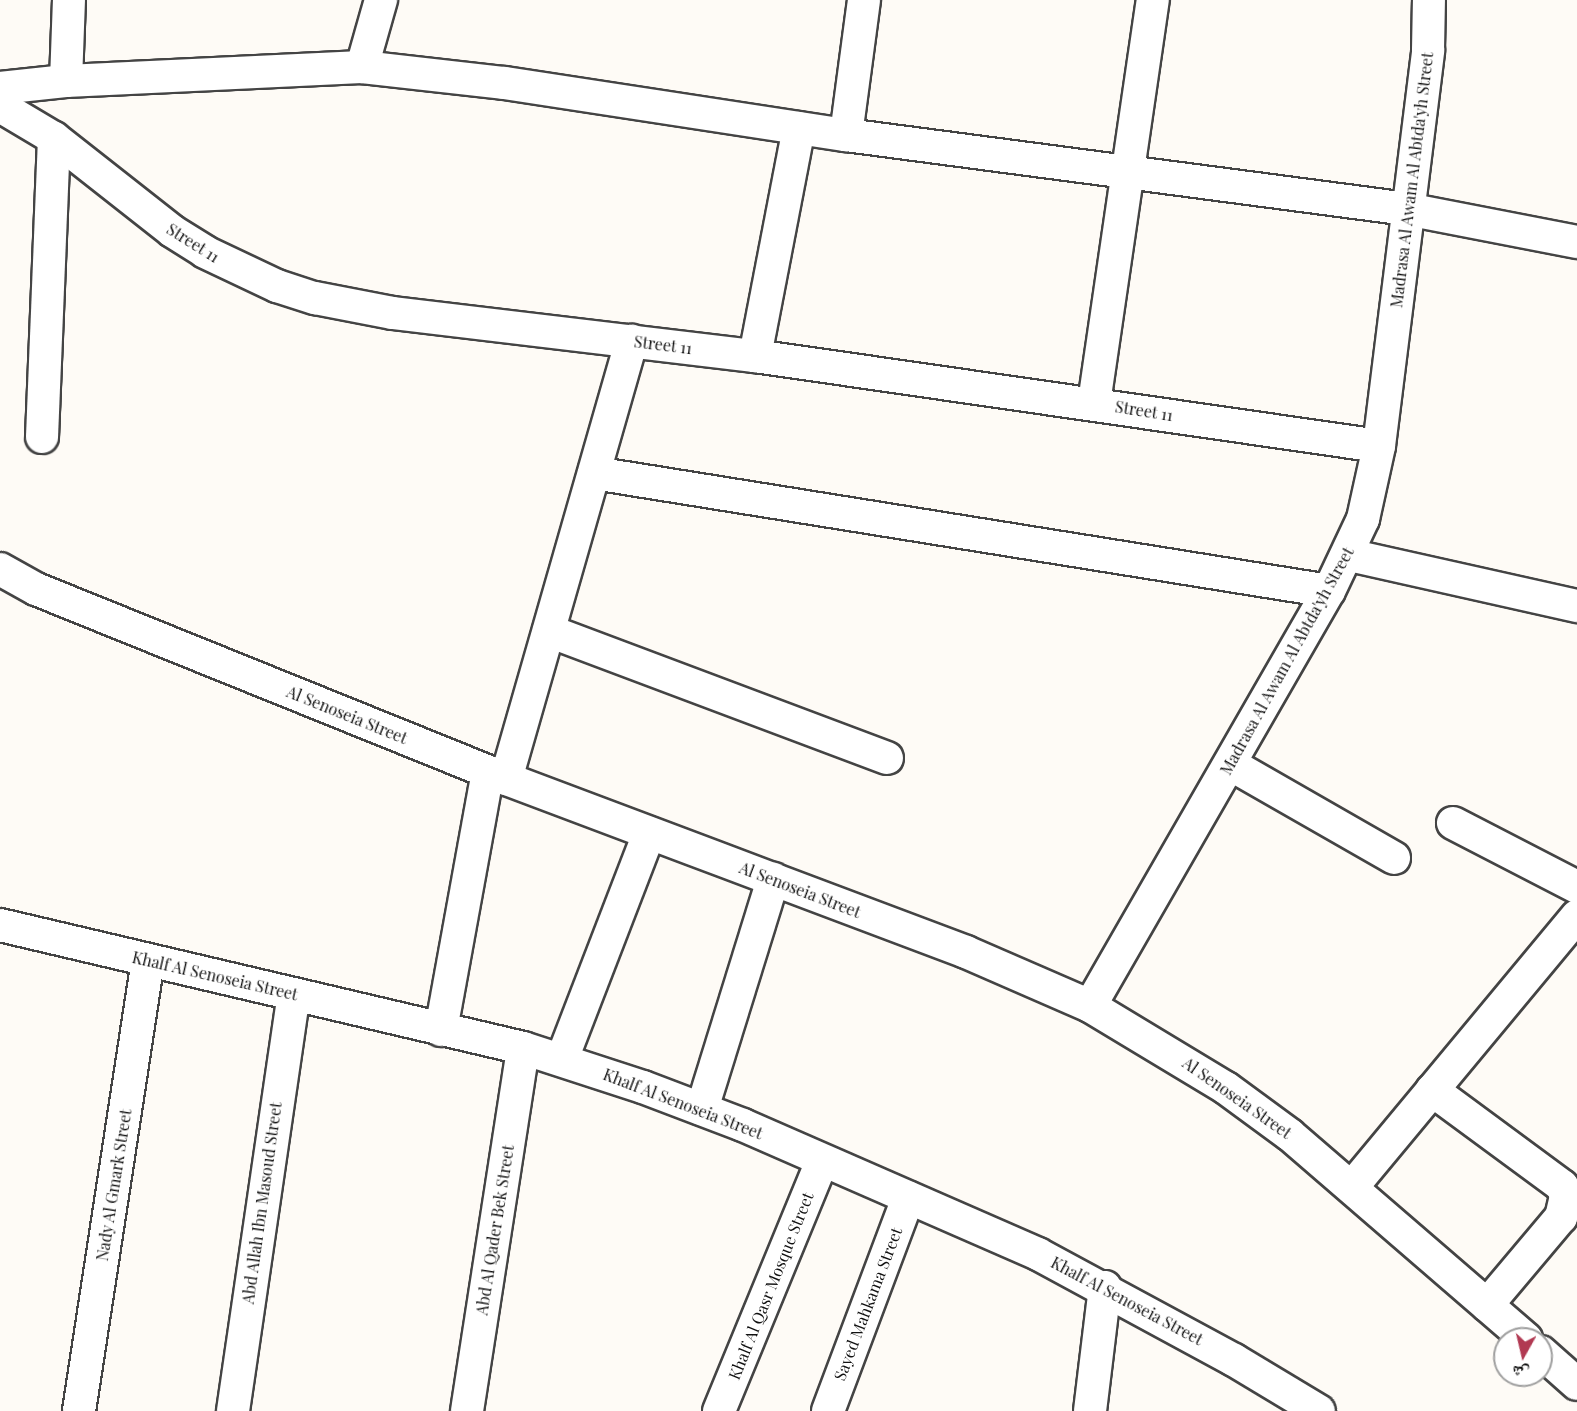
<!DOCTYPE html>
<html>
<head>
<meta charset="utf-8">
<style>
	body { margin:0 }
	#map { position:relative; width:1577px; height:1411px; overflow:hidden; background:#fefbf6; font-family:"Playfair Display","Noto Naskh Arabic",serif }
	div>[style] { position:absolute }
	[style*='--x'] { left:calc(var(--x)*1px); top:calc(var(--y)*1px); width:calc(var(--w)*1px); rotate:calc(var(--a)*1deg) }
	.roads { filter:drop-shadow(2px 0 #444) drop-shadow(-2px 0 #444) drop-shadow(0 2px #444) drop-shadow(0 -2px #444) }
	.street>* { height:32px; margin:-16px; padding:0 16px; transform-origin:16px; border-radius:16px; background:#fff }
	span { translate:-50% -50%; white-space:nowrap; text-align:center; line-height:1.15; -webkit-text-stroke:6px #fff; paint-order:stroke }
	.street-label { font-size:16px; color:#111 }
	.north { position:absolute; left:1493px; top:1327px; width:60px; height:60px; box-sizing:border-box; background:#fff; border:2px solid #a0a0a0; border-radius:50%; rotate:188deg; font-size:16px; font-weight:700; line-height:24px; text-align:center; color:#111 }
	.north::after { content:''; display:block; margin:auto; width:21px; height:27px; background:#b13952; clip-path:polygon(50% 0,100% 100%,50% 72%,0 100%) }
</style>
</head>
<body>
<div id="map">
	<div class="roads">
		<div class="street">
			<div style="--x:362;--y:67;--w:70;--a:-74.2"></div>
			<div style="--x:66;--y:81;--w:81;--a:-87.9"></div>
			<div style="--x:0;--y:88;--w:66;--a:-6.1"></div>
			<div style="--x:66;--y:81;--w:296;--a:-2.7"></div>
			<div style="--x:362;--y:67;--w:144;--a:6.4"></div>
			<div style="--x:505;--y:83;--w:345;--a:8.7"></div>
			<div style="--x:846;--y:135;--w:136;--a:-82.4"></div>
			<div style="--x:0;--y:106;--w:63;--a:30.7"></div>
			<div style="--x:54;--y:138;--w:150;--a:38.2"></div>
			<div style="--x:172;--y:231;--w:39;--a:32"></div>
			<div style="--x:205;--y:252;--w:80;--a:25.3"></div>
			<div style="--x:277;--y:286;--w:40;--a:18"></div>
			<div style="--x:315;--y:298;--w:79;--a:10.9"></div>
			<div style="--x:393;--y:313;--w:365;--a:6.8"></div>
			<div style="--x:755;--y:356;--w:630;--a:8.21"></div>
			<div style="--x:846;--y:135;--w:566;--a:7.51"></div>
			<div style="--x:1407;--y:209;--w:173;--a:11"></div>
			<div style="--x:755;--y:356;--w:232;--a:-79.1"></div>
			<div style="--x:1094;--y:403;--w:407;--a:-81.7"></div>
			<div style="--x:42;--y:437;--w:299;--a:-87.7"></div>
			<div style="--x:594;--y:473;--w:744;--a:9.12"></div>
			<div style="--x:1349;--y:555;--w:234;--a:12.6"></div>
			<div style="--x:0;--y:569;--w:41;--a:29.1"></div>
			<div style="--x:36;--y:589;--w:488;--a:22"></div>
			<div style="--x:488;--y:772;--w:511;--a:20.63"></div>
			<div style="--x:966;--y:952;--w:135;--a:23.5"></div>
			<div style="--x:1090;--y:1006;--w:159;--a:31.1"></div>
			<div style="--x:1226;--y:1088;--w:79;--a:36.3"></div>
			<div style="--x:1290;--y:1135;--w:312;--a:40.8"></div>
			<div style="--x:549;--y:631;--w:361;--a:20.6"></div>
			<div style="--x:1230;--y:764;--w:189;--a:29.8"></div>
			<div style="--x:506;--y:779;--w:456;--a:-74"></div>
			<div style="--x:1453;--y:823;--w:140;--a:27.3"></div>
			<div style="--x:0;--y:925;--w:537;--a:13.23"></div>
			<div style="--x:523;--y:1048;--w:126;--a:18"></div>
			<div style="--x:643;--y:1087;--w:107;--a:20.8"></div>
			<div style="--x:743;--y:1125;--w:322;--a:23.6"></div>
			<div style="--x:1038;--y:1254;--w:223;--a:28.4"></div>
			<div style="--x:1234;--y:1360;--w:99;--a:31"></div>
			<div style="--x:1090;--y:1006;--w:479;--a:-60.1"></div>
			<div style="--x:1329;--y:591;--w:80;--a:-64.7"></div>
			<div style="--x:1363;--y:519;--w:75;--a:-77.6"></div>
			<div style="--x:1379;--y:446;--w:399;--a:-82.9"></div>
			<div style="--x:1428;--y:50;--w:50;--a:-88.9"></div>
			<div style="--x:441;--y:1030;--w:262;--a:-79.7"></div>
			<div style="--x:562;--y:1059;--w:242;--a:-68.9"></div>
			<div style="--x:1432;--y:1090;--w:162;--a:36.4"></div>
			<div style="--x:1562;--y:1186;--w:11;--a:68"></div>
			<div style="--x:1566;--y:1196;--w:22;--a:103"></div>
			<div style="--x:1561;--y:1217;--w:115;--a:130.1"></div>
			<div style="--x:702;--y:1109;--w:241;--a:-72.8"></div>
			<div style="--x:1352;--y:1187;--w:352;--a:-50.3"></div>
			<div style="--x:1541;--y:1352;--w:48;--a:41.6"></div>
			<div style="--x:79;--y:1411;--w:456;--a:-81.3"></div>
			<div style="--x:233;--y:1411;--w:421;--a:-81.7"></div>
			<div style="--x:467;--y:1411;--w:367;--a:-81.2"></div>
			<div style="--x:719;--y:1411;--w:270;--a:-67.6"></div>
			<div style="--x:828;--y:1411;--w:228;--a:-69.4"></div>
			<div style="--x:1090;--y:1411;--w:125;--a:-83.1"></div>
		</div>
	</div>
	<div class="street-label">
		<span style="left:1412px;top:180px;rotate:-83deg">Madrasa Al Awam Al Abtda'yh Street</span>
		<span style="left:193px;top:243px;rotate:32deg">Street 11</span>
		<span style="left:663px;top:345px;rotate:7deg">Street 11</span>
		<span style="left:1144px;top:411px;rotate:9deg">Street 11</span>
		<span style="left:1287px;top:661px;rotate:-61deg">Madrasa Al Awam Al Abtda'yh Street</span>
		<span style="left:347px;top:715px;rotate:22deg">Al Senoseia Street</span>
		<span style="left:800px;top:890px;rotate:21deg">Al Senoseia Street</span>
		<span style="left:215px;top:976px;rotate:13deg">Khalf Al Senoseia Street</span>
		<span style="left:1237px;top:1098px;rotate:35deg">Al Senoseia Street</span>
		<span style="left:683px;top:1104px;rotate:21deg">Khalf Al Senoseia Street</span>
		<span style="left:114px;top:1185px;rotate:-81deg">Nady Al Gmark Street</span>
		<span style="left:262px;top:1203px;rotate:-82deg">Abd Allah Ibn Masoud Street</span>
		<span style="left:495px;top:1230px;rotate:-81deg">Abd Al Qader Bek Street</span>
		<span style="left:771px;top:1286px;rotate:-68deg">Khalf Al Qasr Mosque Street</span>
		<span style="left:1127px;top:1301px;rotate:28deg">Khalf Al Senoseia Street</span>
		<span style="left:868px;top:1304px;rotate:-69deg">Sayed Mahkama Street</span>
	</div>
	<div class="north">ش</div>
</div>
</body>
</html>
